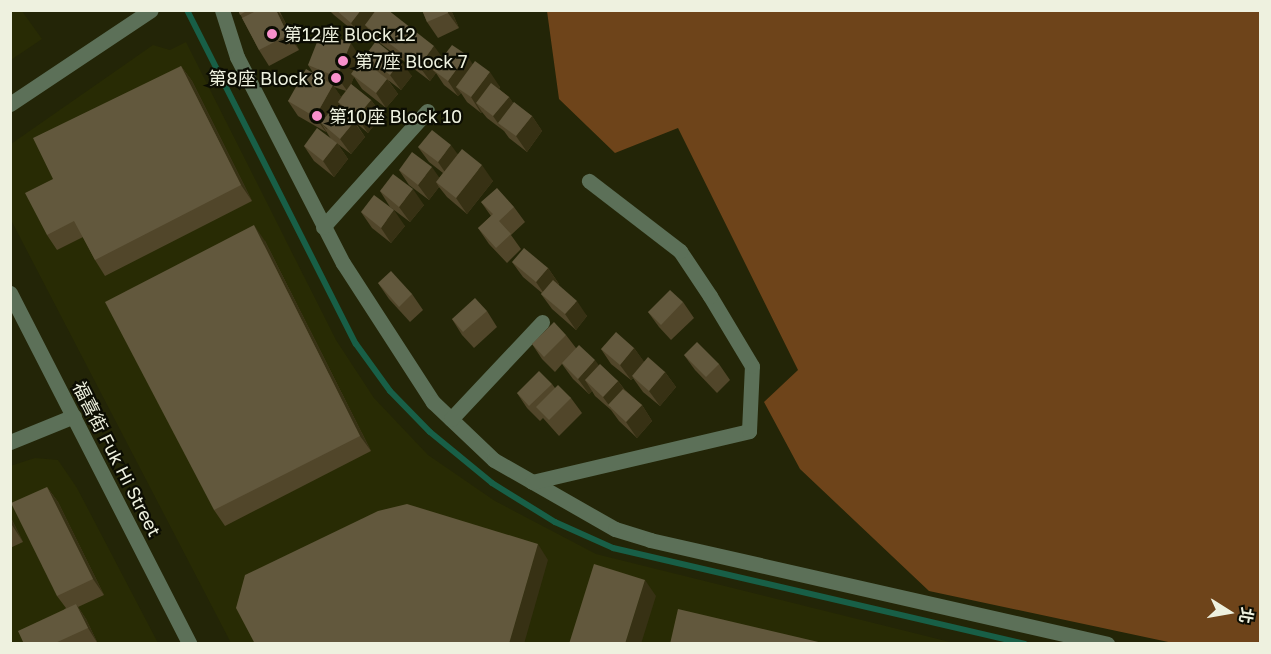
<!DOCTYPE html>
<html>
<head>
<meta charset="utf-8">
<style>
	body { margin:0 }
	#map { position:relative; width:1271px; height:654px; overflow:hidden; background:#232507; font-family:"Golos Text","Noto Sans TC",sans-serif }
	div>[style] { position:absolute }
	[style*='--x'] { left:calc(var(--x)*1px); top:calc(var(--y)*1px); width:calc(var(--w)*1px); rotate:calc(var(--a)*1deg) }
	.built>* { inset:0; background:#282b04 }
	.forest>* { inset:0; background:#6e441a }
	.stream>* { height:6px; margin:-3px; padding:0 3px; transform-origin:3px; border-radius:3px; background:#185f47 }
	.minor>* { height:15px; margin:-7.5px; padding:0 7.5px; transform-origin:7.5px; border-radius:7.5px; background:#5c7058 }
	.tertiary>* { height:15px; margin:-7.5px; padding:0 7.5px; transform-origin:7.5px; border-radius:7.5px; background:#5c7058 }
	.wall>* { inset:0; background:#51462a }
	.shaded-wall>* { inset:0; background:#373114 }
	.building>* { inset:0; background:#62583d }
	.dots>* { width:16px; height:16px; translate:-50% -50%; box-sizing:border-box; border:3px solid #0c0d03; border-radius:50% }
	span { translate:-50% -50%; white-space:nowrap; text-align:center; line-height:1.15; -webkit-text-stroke:4.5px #0c0d03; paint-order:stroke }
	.poi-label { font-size:18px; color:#eef1df }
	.left { translate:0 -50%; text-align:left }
	.right { translate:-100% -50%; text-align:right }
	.street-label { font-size:18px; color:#eef1df }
	.frame { position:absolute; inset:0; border:12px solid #eef1df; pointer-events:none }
	.north { position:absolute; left:1199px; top:582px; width:60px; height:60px; -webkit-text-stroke:4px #0c0d03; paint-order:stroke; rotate:101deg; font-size:16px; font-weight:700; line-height:24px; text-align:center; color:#eef1df }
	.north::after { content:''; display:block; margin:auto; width:21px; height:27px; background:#eef1df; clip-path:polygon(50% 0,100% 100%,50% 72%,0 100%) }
</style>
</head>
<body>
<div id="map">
	<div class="built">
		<div style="clip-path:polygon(11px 10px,22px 11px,42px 39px,11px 60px)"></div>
		<div style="clip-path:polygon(186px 42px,336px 340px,374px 398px,428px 455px,495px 501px,596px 554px,954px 643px,231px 643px,11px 220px,11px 144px,153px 45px,170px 50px)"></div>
		<div style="clip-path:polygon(35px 458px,58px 460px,77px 488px,158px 643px,11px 643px,10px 466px)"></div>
	</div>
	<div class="forest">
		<div style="clip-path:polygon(547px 11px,1260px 11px,1260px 643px,1173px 643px,929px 591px,800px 469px,764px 402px,798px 370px,678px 128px,615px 153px,559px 99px)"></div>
	</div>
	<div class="stream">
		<div style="--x:187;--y:10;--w:374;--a:63.2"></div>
		<div style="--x:356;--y:344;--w:58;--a:54.1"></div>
		<div style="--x:390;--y:391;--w:57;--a:45.7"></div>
		<div style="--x:430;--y:432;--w:80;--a:39.4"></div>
		<div style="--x:492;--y:483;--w:74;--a:31.8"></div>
		<div style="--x:555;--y:522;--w:64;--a:24.1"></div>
		<div style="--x:613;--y:548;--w:423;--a:13.1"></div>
	</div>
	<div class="minor">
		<div style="--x:222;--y:10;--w:49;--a:72.3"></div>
		<div style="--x:237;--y:57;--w:232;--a:62.8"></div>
		<div style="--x:343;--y:263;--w:166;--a:57.1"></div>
		<div style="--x:433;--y:402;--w:84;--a:43.6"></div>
		<div style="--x:494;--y:460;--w:139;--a:29.7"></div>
		<div style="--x:615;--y:529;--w:37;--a:17"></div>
		<div style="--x:650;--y:540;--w:469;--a:12.8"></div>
		<div style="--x:10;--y:104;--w:169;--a:-33.7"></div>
		<div style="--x:323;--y:227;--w:156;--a:-48.1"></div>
		<div style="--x:451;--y:419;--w:133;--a:-46.8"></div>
		<div style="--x:10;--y:442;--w:69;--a:-22.1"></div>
		<div style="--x:532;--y:482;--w:223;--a:-13.2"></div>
		<div style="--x:749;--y:431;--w:65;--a:-87.4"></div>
		<div style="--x:752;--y:366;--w:82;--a:-121"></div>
		<div style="--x:710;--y:296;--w:54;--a:-123.7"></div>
		<div style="--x:680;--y:251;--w:115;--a:-142.4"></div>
	</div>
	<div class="tertiary">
		<div style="--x:10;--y:293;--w:394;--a:62.9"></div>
	</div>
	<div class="wall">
		<div style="clip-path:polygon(238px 10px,279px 10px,299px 50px,269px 66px,259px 50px)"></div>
		<div style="clip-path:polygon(329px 10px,388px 10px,443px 58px,473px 64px,500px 87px,499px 89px,509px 97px,513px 103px,532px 116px,542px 131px,527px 152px,509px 138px,504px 131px,487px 118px,482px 112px,481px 113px,467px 102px,461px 93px,458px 96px,444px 85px,436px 73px,430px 81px,376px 40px,369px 30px,362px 38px,334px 15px)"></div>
		<div style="clip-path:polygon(422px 10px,451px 10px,459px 28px,438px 38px,427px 22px)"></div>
		<div style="clip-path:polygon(evenodd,365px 56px,412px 76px,401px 90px,388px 80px,398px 94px,386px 108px,362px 89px,354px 77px,351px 84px,371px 100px,382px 115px,368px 133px,355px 122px,365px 137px,351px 154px,331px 139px,326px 131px,326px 132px,298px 116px,288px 101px,314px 74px,308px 65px,361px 59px,360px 62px,375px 69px,365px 56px,334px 87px,346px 91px,341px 97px,334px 87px,365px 56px,341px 106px,348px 117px,339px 109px,341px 106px)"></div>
		<div style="clip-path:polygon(181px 66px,192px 81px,252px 201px,105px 276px,95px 260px,83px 237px,57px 250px,47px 235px,53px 179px)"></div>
		<div style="clip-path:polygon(337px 143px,348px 159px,334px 177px,314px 161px,304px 146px)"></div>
		<div style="clip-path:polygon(418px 147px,458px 154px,493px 181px,467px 214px,447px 197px,439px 187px,429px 200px,409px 185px,399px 170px,439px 178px,443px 173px,429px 162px)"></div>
		<div style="clip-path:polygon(380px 191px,424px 205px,410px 222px,390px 207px)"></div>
		<div style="clip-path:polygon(481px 202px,514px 207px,525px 222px,511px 235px,521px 249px,507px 263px,489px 244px,478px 228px,491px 216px)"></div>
		<div style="clip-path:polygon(361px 212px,405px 226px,391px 243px,372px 228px)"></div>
		<div style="clip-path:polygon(265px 241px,371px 451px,225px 526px,214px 510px)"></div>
		<div style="clip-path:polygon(512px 262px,548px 268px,559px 284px,558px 285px,587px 316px,576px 330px,552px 309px,541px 294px,542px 293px,523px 277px)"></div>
		<div style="clip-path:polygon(378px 283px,412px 294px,423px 310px,410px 322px,389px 299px)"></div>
		<div style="clip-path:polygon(683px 302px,694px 318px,671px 340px,659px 327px,648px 312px)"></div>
		<div style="clip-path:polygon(487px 311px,497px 327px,474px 348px,462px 335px,452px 319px)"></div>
		<div style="clip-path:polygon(566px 335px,576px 348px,618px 381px,625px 390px,642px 405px,652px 421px,637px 438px,619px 421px,611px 410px,595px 396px,592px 391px,589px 394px,573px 379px,562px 364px,555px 372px,542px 359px,532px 344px)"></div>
		<div style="clip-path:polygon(634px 348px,644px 362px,665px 372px,676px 387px,660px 406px,643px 392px,633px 378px,631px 380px,611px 364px,601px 349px)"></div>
		<div style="clip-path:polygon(684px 355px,719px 364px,730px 380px,717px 393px,695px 370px)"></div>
		<div style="clip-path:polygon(552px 384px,555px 388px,571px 398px,582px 413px,559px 436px,543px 418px,540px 421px,527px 408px,517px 393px)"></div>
		<div style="clip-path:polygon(47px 487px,58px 502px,104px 595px,78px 607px,86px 619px,98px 644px,24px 644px,66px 608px,57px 596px)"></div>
		<div style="clip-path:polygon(10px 516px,23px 542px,10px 548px)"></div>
	</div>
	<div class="shaded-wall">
		<div style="clip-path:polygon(276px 10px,277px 10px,283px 18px,299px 50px,288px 35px)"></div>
		<div style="clip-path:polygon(361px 10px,382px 10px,365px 25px,369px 30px,362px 38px,351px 23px)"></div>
		<div style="clip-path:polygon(447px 10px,451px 10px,459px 28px,448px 13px)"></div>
		<div style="clip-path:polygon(351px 43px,361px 59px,354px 76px,351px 74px,354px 77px,348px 92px,337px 77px)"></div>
		<div style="clip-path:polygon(434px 46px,445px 61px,433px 70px,436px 73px,430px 81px,419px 66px)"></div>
		<div style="clip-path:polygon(467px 55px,477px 71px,456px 87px,461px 93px,458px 96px,448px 81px)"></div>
		<div style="clip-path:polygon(401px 61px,412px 76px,401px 90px,390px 75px)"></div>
		<div style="clip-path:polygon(181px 66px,192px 81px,252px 201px,241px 185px)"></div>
		<div style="clip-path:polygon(490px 72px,500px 87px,484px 109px,476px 103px,482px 112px,481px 113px,471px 97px)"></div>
		<div style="clip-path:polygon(387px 79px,398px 94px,386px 108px,376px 93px)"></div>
		<div style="clip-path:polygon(333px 85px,344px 101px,338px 102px,341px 106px,327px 129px,321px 123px,326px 131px,326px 132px,315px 117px)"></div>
		<div style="clip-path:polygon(509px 97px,519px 112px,498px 123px,504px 132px,493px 116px)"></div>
		<div style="clip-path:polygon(371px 100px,382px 115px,368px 133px,357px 117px)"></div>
		<div style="clip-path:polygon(532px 116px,542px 131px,527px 152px,516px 136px)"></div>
		<div style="clip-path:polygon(354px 122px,365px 137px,351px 154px,340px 139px)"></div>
		<div style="clip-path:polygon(337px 143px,348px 159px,334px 177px,323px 161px)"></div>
		<div style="clip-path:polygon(451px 145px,462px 160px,449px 178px,438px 162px)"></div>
		<div style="clip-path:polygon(482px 165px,493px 181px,467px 214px,456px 198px)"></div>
		<div style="clip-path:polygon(432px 167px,443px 183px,436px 182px,439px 187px,429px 200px,418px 185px)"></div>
		<div style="clip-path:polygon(413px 189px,424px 205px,410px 222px,399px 207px)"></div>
		<div style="clip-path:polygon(394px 210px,405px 226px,391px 243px,381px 228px)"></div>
		<div style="clip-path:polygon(254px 225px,265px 241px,371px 451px,360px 436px)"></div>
		<div style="clip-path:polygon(548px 268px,559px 284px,547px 298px,536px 282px)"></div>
		<div style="clip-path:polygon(577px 301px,587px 316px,576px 330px,565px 314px)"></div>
		<div style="clip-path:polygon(634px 348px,645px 363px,631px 380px,620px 365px)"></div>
		<div style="clip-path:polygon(595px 360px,606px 375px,585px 380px,592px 391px,589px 394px,578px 379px)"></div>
		<div style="clip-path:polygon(665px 372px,676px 387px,660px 406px,649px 391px)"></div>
		<div style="clip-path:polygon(618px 381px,629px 396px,611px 408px,603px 397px)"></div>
		<div style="clip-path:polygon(642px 405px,652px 421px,637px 438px,626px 422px)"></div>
		<div style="clip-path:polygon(47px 487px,58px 502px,104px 595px,93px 579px)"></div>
		<div style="clip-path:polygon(10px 516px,23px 542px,10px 522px)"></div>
		<div style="clip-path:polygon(538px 544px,548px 560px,524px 644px,509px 644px)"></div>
		<div style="clip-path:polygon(645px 580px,656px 596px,641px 644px,625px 644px)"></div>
		<div style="clip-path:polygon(76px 604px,86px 619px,98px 644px,88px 628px)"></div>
	</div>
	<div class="building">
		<div style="clip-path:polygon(238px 10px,248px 10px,240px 15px)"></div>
		<div style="clip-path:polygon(258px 10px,276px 10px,288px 35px,259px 50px,242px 18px)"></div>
		<div style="clip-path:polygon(336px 10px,361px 10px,351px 23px)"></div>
		<div style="clip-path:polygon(376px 10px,388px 10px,434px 46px,419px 66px,365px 25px)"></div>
		<div style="clip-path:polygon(422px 10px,447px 10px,448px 13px,427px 22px)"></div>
		<div style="clip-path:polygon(321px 32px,351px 43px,337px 77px,308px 65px)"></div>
		<div style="clip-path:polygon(376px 41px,401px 61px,390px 75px,365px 56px)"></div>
		<div style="clip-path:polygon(452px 45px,467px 55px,448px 81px,433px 70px)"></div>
		<div style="clip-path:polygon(362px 59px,387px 79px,376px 93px,351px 74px)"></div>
		<div style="clip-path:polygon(475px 61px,490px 72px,471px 97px,456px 87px)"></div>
		<div style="clip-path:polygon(181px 66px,241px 185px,95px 260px,74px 221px,47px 235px,25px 193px,53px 179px,33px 138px)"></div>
		<div style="clip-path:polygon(306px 69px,333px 85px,315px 117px,288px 101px)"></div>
		<div style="clip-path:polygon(491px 83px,509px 97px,493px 116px,476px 103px)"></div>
		<div style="clip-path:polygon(351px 84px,371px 100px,357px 117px,338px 102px)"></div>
		<div style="clip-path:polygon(514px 102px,532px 116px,516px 136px,498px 123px)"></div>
		<div style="clip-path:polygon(334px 106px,354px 122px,340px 139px,321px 123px)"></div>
		<div style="clip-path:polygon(317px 128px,337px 143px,323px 161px,304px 146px)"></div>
		<div style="clip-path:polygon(432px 130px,451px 145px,438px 162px,418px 147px)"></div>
		<div style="clip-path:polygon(462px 149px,482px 165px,456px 198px,436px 182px)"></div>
		<div style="clip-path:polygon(412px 152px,432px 167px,418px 185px,399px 170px)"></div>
		<div style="clip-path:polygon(393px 174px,413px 189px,399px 207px,380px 191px)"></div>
		<div style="clip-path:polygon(497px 188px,514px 207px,499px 221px,511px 234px,496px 248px,478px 228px,493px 214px,481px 202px)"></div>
		<div style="clip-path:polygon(374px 195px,394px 210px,381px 228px,361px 212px)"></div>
		<div style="clip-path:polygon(254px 225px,360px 436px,214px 510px,105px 302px)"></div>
		<div style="clip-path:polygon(524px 248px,548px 268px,536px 282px,512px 262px)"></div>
		<div style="clip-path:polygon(391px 271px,412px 294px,399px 307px,378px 283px)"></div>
		<div style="clip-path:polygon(553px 280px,577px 301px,565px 314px,541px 294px)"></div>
		<div style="clip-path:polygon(670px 290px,683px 302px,661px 325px,648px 312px)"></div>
		<div style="clip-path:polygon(475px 298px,487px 311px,463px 332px,452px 319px)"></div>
		<div style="clip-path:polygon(554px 322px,566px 335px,544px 357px,532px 344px)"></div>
		<div style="clip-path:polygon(616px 332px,634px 348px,620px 365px,601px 349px)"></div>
		<div style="clip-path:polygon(697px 342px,719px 364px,706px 377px,684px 355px)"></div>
		<div style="clip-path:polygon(579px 345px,595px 360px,578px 379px,562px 363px)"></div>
		<div style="clip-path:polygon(648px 357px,665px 372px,649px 391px,632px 376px)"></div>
		<div style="clip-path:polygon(600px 364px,618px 381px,603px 397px,585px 380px)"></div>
		<div style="clip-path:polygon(539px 371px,552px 384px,529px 406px,517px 393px)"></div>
		<div style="clip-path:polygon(558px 385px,571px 398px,549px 420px,536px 407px)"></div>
		<div style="clip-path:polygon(623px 389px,642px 405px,626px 422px,608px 405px)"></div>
		<div style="clip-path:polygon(47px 487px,93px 579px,57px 596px,11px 503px)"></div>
		<div style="clip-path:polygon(407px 504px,538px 544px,509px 644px,255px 644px,236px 608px,245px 575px,378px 511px)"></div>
		<div style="clip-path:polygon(594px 564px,645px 580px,625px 644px,569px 644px)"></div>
		<div style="clip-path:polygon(76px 604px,88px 628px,53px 644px,24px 644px,18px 631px)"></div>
		<div style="clip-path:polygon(678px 609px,827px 644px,670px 644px)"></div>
	</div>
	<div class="dots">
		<div style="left:272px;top:34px;background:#f890cc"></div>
		<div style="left:343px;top:61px;background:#f890cc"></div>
		<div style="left:336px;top:78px;background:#f890cc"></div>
		<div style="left:317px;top:116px;background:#f890cc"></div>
	</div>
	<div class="poi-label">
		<span class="left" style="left:284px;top:34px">第12座 Block 12</span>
		<span class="left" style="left:355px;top:61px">第7座 Block 7</span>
		<span class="right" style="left:324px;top:78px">第8座 Block 8</span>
		<span class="left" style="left:329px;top:116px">第10座 Block 10</span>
	</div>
	<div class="street-label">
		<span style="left:117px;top:459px;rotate:63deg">福喜街 Fuk Hi Street</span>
	</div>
	<div class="frame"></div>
	<div class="north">北</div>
</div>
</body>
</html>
